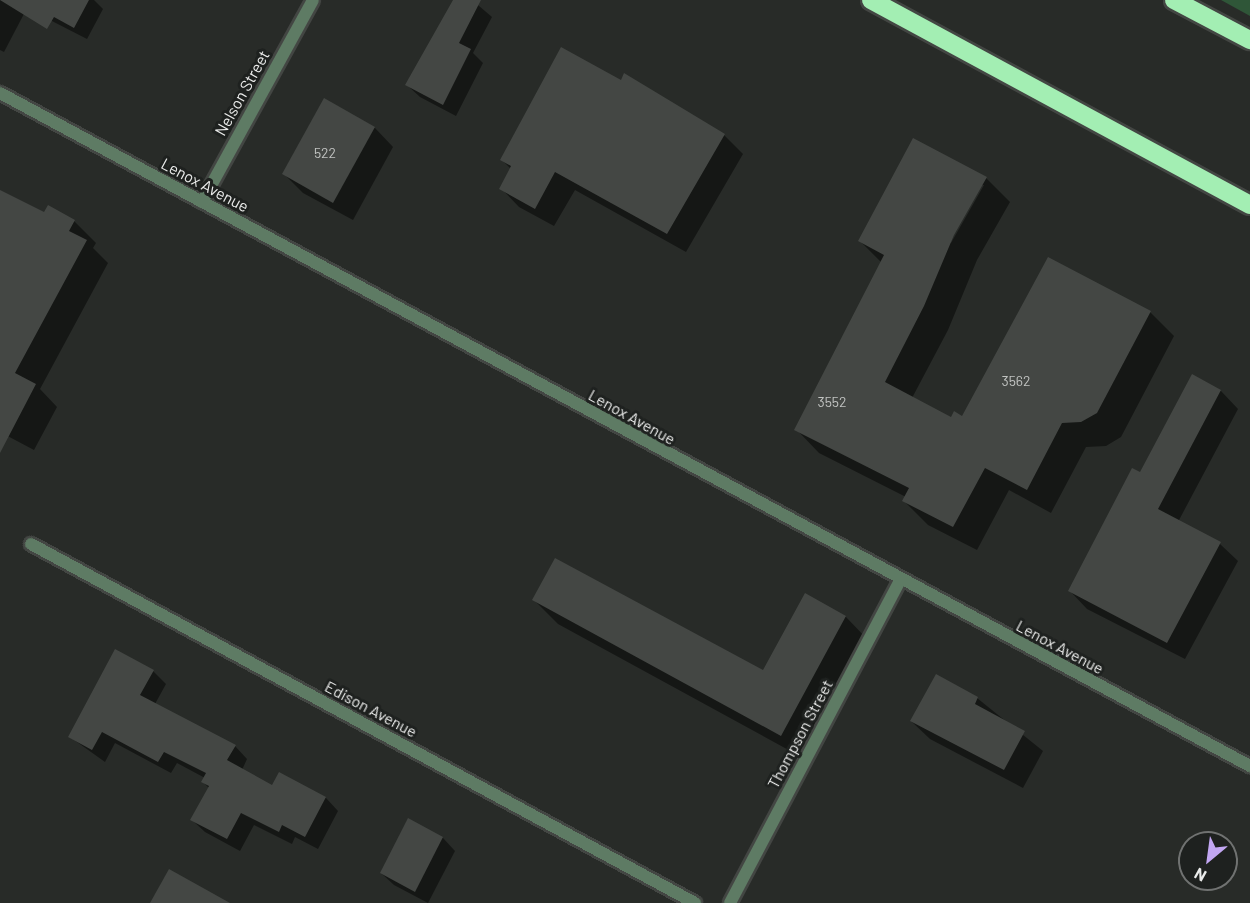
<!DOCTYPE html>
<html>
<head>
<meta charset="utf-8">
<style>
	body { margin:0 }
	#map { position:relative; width:1250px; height:903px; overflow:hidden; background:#282b28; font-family:Barlow,sans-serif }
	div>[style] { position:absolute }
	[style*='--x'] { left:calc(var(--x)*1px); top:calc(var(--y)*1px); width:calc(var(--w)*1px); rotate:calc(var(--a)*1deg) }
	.green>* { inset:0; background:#2f5638 }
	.shadow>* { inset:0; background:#0007 }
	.building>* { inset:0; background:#444744 }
	.roads { filter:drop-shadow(2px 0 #434643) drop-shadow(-2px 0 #434643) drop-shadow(0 2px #434643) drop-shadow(0 -2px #434643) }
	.minor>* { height:12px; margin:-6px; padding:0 6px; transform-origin:6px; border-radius:6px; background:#5e7b64 }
	.tertiary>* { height:12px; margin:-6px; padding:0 6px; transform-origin:6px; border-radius:6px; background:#5e7b64 }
	.motorway>* { height:18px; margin:-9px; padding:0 9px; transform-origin:9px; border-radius:9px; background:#a3eeb3 }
	span { translate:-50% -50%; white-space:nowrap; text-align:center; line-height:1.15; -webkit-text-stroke:6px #1e211f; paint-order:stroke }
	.number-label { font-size:14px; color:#c1c3c1 }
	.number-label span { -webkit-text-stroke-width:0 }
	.street-label { font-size:16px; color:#ebeceb }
	.north { position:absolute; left:1178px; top:831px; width:60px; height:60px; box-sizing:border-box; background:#1e211f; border:2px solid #707271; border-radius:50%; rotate:209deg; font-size:16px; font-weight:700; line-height:24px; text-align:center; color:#ebeceb }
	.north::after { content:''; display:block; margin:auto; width:21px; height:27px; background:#c2a7f2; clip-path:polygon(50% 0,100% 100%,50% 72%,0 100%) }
</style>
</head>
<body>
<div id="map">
	<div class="green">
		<div style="clip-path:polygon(1221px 0,1250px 0,1250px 16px)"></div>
	</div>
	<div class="shadow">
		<div style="clip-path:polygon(0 0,17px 0,26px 10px,4px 52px,0 50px)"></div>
		<div style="clip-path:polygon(39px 0,94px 0,103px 9px,87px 39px,48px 19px)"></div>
		<div style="clip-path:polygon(455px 0,472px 0,492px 17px,473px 53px,483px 63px,456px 116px,420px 97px,407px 85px)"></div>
		<div style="clip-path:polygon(325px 100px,375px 128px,393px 147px,353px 220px,303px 193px,284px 174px)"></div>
		<div style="clip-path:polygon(724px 135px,743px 154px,686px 252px,575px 190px,554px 226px,519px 207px,501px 188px,511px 169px,502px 160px)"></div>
		<div style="clip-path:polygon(evenodd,986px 178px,1010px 202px,977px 260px,948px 330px,912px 398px,951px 419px,962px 418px,1150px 312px,1174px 336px,1121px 437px,1106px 446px,1086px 447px,1051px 513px,1009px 490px,977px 550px,928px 525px,904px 501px,906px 497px,819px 453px,796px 429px,882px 263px,860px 241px,986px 178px,981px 185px,984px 185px,951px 243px,949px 241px,981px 185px)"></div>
		<div style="clip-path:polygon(0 191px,44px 214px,74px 221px,96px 243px,93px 248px,108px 263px,40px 389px,57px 407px,34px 450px,0 432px)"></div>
		<div style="clip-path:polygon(1192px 376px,1221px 391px,1238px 409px,1178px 522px,1220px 544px,1238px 561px,1185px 659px,1087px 609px,1070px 591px,1141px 474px)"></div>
		<div style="clip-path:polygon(805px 595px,846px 617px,869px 641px,805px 759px,558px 624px,534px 600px,763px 672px)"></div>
		<div style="clip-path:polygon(153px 671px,166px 684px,155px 704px,235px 746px,247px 759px,242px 770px,272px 787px,279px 774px,326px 798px,338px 811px,318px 849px,295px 837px,292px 844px,254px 825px,240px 851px,205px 832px,192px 820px,209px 788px,203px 782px,205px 778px,177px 763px,171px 773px,115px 743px,105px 762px,70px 737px)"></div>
		<div style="clip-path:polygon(977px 698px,1043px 751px,1023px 788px,930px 739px,911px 721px)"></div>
		<div style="clip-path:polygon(409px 820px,443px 838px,455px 851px,428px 903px,394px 885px,381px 873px)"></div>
	</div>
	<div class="building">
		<div style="clip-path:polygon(0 0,89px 0,74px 28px,54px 17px,47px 29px)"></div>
		<div style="clip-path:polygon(453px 0,481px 0,459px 43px,471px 49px,443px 105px,405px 85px)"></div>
		<div style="clip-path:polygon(561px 47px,621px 80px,624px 73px,725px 134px,667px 234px,555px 172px,535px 209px,499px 189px,511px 166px,500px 160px)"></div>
		<div style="clip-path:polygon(324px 98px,375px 127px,333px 203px,282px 174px)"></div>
		<div style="clip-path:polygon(913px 138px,987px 177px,954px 235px,924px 306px,885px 382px,951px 417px,954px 411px,962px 416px,1048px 257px,1151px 311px,1097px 413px,1081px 422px,1062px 423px,1027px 490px,985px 468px,953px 527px,902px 501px,909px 488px,794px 430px,884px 255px,858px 241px)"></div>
		<div style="clip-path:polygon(0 190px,44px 212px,48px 205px,75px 220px,69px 231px,87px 240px,15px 373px,36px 384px,0 453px)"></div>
		<div style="clip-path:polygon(1192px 374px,1221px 390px,1158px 509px,1221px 542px,1167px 643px,1068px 591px,1132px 468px,1140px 472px)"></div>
		<div style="clip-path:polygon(555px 558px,763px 670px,805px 593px,846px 616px,781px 736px,532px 600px)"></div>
		<div style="clip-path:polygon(115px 649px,154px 670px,140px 695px,236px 745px,227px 760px,272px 785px,279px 772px,326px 797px,305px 837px,282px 825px,279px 832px,241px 813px,227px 839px,190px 820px,209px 786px,201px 782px,206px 773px,164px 752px,158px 762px,102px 732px,92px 750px,68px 737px)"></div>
		<div style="clip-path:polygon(936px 674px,978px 697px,975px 704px,1025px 731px,1004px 770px,910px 721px)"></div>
		<div style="clip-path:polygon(408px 818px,443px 837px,415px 892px,380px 873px)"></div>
		<div style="clip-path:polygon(169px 869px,230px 903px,150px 903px)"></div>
	</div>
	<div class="roads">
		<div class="minor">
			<div style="--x:31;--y:544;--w:755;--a:28.4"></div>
			<div style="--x:730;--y:903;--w:365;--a:-62.2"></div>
		</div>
		<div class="tertiary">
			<div style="--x:0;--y:93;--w:1420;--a:28.3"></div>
			<div style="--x:202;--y:202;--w:230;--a:-61.2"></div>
		</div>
		<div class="motorway">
			<div style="--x:871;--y:0;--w:431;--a:28.4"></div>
			<div style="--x:1174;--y:0;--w:86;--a:27.8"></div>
		</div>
	</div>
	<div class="number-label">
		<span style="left:325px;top:153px">522</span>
		<span style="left:1016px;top:381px">3562</span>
		<span style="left:832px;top:402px">3552</span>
	</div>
	<div class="street-label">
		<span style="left:242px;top:93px;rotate:-61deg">Nelson Street</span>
		<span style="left:205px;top:185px;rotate:28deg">Lenox Avenue</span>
		<span style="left:632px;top:417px;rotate:29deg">Lenox Avenue</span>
		<span style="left:1060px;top:647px;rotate:28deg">Lenox Avenue</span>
		<span style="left:371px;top:709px;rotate:28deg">Edison Avenue</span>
		<span style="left:800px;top:734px;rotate:-62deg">Thompson Street</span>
	</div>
	<div class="north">N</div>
</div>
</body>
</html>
